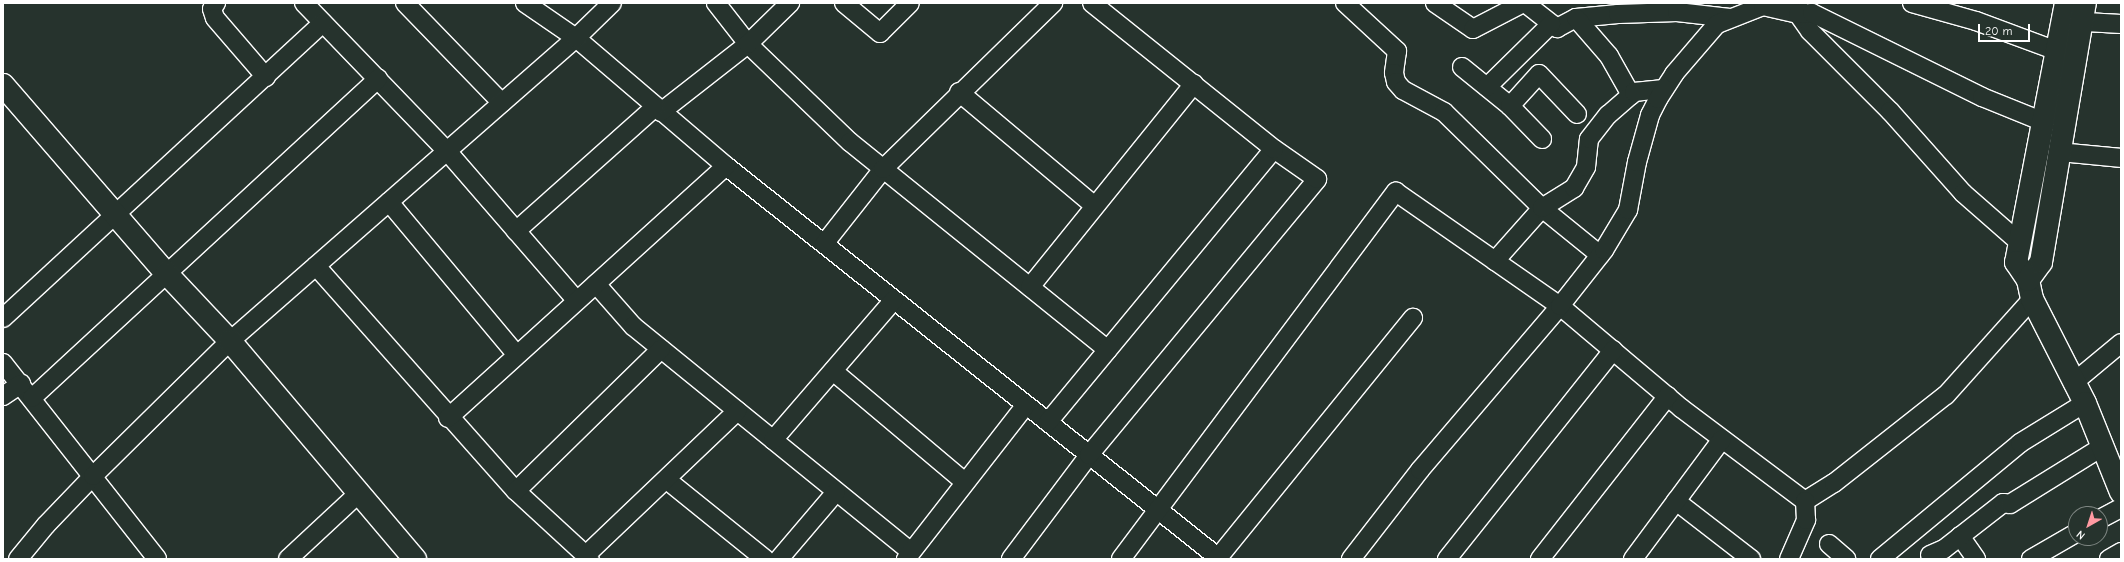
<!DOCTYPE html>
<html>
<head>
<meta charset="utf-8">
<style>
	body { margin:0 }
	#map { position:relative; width:2124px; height:562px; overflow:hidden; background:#26332d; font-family:"Comic Neue",sans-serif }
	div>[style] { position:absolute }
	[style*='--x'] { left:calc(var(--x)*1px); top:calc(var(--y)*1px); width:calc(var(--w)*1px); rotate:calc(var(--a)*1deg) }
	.roads { filter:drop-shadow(1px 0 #fff) drop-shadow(-1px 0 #fff) drop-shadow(0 1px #fff) drop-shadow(0 -1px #fff) }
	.street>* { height:18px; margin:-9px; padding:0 9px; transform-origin:9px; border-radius:9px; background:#26332d }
	.secondary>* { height:22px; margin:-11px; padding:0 11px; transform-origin:11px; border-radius:11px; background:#26332d }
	span { translate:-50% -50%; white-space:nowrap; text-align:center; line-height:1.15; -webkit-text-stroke:3px #26332d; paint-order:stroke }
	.frame { position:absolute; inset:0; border:4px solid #fff; pointer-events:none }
	.north { position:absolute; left:2068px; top:506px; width:40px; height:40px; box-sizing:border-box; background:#26332d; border:1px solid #7d8581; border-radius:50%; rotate:219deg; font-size:11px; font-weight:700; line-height:16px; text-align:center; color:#fff }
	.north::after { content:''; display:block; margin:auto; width:14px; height:18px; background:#ff9aa2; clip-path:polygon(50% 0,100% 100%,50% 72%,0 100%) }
	.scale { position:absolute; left:1978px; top:24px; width:52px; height:18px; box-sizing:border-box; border:2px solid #fff; border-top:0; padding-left:5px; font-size:12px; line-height:14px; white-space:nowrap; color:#fff; -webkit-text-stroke:3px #26332d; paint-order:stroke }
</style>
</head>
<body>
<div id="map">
	<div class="roads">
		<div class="street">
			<div style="--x:216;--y:3;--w:7;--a:124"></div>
			<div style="--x:212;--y:9;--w:9;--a:72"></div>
			<div style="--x:215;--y:18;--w:78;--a:49.2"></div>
			<div style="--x:304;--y:3;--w:206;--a:46"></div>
			<div style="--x:447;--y:151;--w:198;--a:49.1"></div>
			<div style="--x:405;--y:3;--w:139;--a:45.9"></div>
			<div style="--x:525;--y:3;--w:62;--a:34.5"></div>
			<div style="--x:576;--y:38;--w:197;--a:40.5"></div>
			<div style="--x:726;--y:166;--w:631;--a:38.5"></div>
			<div style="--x:716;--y:3;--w:52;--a:52"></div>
			<div style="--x:748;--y:44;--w:141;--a:43.9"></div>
			<div style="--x:850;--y:142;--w:331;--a:38.9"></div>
			<div style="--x:844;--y:3;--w:47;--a:39.8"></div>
			<div style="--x:880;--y:33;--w:42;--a:-45"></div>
			<div style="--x:1345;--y:3;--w:71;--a:42.7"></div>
			<div style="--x:1397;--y:51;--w:22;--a:98"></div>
			<div style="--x:1394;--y:73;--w:9;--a:77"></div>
			<div style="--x:1396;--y:82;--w:11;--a:49"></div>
			<div style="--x:1403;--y:90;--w:47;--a:28.2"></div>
			<div style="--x:1444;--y:112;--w:137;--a:44.4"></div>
			<div style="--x:1542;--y:208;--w:71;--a:131.6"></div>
			<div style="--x:1435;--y:3;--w:46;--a:34.4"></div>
			<div style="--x:1473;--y:29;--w:56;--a:-27.5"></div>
			<div style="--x:1525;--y:3;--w:41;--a:38"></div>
			<div style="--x:1557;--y:28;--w:21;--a:-28"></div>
			<div style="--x:1576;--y:18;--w:42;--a:-5.4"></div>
			<div style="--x:1618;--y:14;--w:59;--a:-1.9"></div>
			<div style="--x:1677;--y:12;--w:53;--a:6.5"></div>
			<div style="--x:1912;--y:3;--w:66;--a:15.7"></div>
			<div style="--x:1976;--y:21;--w:86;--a:20.3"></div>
			<div style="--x:1798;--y:5;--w:9;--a:90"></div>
			<div style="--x:1798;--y:14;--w:21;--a:55"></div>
			<div style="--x:1810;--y:31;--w:113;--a:45"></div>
			<div style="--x:1890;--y:111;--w:110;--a:48.3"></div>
			<div style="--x:1963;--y:193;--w:74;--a:41.2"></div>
			<div style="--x:1576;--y:18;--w:50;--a:49"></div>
			<div style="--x:1609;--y:56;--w:45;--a:60.6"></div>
			<div style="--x:2068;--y:21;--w:53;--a:3.2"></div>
			<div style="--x:1462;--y:67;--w:62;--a:39.1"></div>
			<div style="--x:1510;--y:106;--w:46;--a:45.9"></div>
			<div style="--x:1487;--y:87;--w:90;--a:-44.5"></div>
			<div style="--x:959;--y:92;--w:177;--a:40"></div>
			<div style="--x:1510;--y:106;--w:43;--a:-47.8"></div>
			<div style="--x:1539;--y:74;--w:55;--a:46.5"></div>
			<div style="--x:661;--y:112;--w:110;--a:-38"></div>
			<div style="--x:748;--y:44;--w:59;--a:-44.3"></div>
			<div style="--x:2059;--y:152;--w:62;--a:5.5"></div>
			<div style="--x:389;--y:202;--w:199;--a:50.1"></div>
			<div style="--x:516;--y:231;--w:186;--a:-41.7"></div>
			<div style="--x:824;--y:244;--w:95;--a:-51.8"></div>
			<div style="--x:883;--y:169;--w:238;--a:-44.3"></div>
			<div style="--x:1600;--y:255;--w:75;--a:-141"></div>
			<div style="--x:1542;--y:208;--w:38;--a:-32"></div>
			<div style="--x:1574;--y:188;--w:24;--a:-60"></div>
			<div style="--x:1586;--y:167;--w:28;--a:-84"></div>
			<div style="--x:1589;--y:139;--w:31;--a:-52"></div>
			<div style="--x:1608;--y:115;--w:35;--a:-41"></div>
			<div style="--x:1634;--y:92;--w:30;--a:-6"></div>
			<div style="--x:316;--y:266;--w:301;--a:48.4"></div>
			<div style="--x:516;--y:491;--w:100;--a:42.6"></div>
			<div style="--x:596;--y:284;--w:56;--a:48.6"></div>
			<div style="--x:633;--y:326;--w:358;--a:39.1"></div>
			<div style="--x:1030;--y:287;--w:261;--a:-51.1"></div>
			<div style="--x:3;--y:318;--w:435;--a:-42.7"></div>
			<div style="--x:3;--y:363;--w:249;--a:51.8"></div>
			<div style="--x:833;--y:371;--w:172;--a:40.1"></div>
			<div style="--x:2073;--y:383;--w:62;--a:-39.8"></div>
			<div style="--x:3;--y:396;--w:22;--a:-34"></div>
			<div style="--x:32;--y:398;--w:471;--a:-42.7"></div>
			<div style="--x:448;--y:418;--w:375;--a:-42.2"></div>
			<div style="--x:1048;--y:422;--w:354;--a:-50.4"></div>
			<div style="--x:773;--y:440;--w:185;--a:-49.2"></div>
			<div style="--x:667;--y:480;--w:126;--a:38.9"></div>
			<div style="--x:516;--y:491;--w:203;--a:-44.4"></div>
			<div style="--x:1676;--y:501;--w:95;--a:37.7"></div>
			<div style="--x:2100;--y:519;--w:24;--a:-28"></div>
			<div style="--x:1960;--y:536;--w:28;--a:55"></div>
			<div style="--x:1829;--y:544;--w:23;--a:41"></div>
			<div style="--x:586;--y:555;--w:209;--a:-43.6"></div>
			<div style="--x:1930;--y:555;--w:15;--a:-23"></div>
			<div style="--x:1944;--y:549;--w:75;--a:-37.9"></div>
			<div style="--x:2003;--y:503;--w:7;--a:8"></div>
			<div style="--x:2010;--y:504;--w:108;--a:-31.8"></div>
			<div style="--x:18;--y:559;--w:44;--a:-50.5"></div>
			<div style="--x:46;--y:525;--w:68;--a:-46.2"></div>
			<div style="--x:93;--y:476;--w:192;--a:-44.6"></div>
			<div style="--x:230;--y:341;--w:460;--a:-41.2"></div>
			<div style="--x:576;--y:38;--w:50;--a:-44.2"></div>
			<div style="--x:288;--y:559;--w:98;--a:-42.9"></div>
			<div style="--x:779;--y:559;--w:88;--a:-49.6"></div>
			<div style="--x:906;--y:559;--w:195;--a:-52.1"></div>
			<div style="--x:1011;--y:559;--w:130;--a:-53.1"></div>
			<div style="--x:1089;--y:455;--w:358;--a:-50.4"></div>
			<div style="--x:1317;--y:179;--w:52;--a:-145.1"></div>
			<div style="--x:1274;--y:149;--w:233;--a:-141.3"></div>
			<div style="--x:1121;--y:559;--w:459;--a:-53.2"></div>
			<div style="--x:1396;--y:192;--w:200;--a:34.8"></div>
			<div style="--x:1560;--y:306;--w:158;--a:40.1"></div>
			<div style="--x:1681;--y:408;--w:155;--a:36.9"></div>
			<div style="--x:1805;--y:501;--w:34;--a:-32"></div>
			<div style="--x:1834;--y:483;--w:142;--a:-38.2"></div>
			<div style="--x:1946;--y:395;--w:129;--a:-48.1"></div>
			<div style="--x:1217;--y:559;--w:311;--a:-50.9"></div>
			<div style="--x:1351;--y:559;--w:113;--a:-52.2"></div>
			<div style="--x:1420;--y:470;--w:216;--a:-49.5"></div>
			<div style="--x:1560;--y:306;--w:71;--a:-51.8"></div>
			<div style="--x:1604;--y:250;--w:47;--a:-59"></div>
			<div style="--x:1628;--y:210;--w:49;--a:-79.4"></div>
			<div style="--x:1637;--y:162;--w:49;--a:-74.5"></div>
			<div style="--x:1650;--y:115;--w:18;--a:-63"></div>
			<div style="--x:1658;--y:99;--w:30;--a:-57"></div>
			<div style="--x:1674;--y:74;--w:66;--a:-49.3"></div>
			<div style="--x:1717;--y:24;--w:49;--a:-21.4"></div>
			<div style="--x:1763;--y:6;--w:36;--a:13"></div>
			<div style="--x:1798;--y:14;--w:14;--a:-4"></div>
			<div style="--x:1812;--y:13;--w:190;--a:26.3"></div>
			<div style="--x:1982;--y:97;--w:67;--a:22"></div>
			<div style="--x:1447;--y:559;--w:267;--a:-51.5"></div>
			<div style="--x:1540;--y:559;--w:207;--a:-51.9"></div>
			<div style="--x:1633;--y:559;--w:149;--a:-53.4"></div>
			<div style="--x:1789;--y:559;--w:43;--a:-66.4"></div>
			<div style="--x:1806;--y:520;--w:19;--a:-93"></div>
			<div style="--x:1880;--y:559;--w:182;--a:-39.6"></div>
			<div style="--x:2020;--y:443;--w:76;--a:-31.6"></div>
			<div style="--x:2031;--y:559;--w:52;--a:-30"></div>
			<div style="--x:2109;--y:559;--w:14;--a:-30"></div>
		</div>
		<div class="secondary">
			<div style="--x:2066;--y:3;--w:264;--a:100.9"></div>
			<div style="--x:2016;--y:262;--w:22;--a:56"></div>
			<div style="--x:2028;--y:280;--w:19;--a:78"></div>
			<div style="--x:2032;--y:299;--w:117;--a:63"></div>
			<div style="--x:2085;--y:403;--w:96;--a:68"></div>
			<div style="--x:3;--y:85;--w:250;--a:49.1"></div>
			<div style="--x:167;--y:274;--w:92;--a:46.8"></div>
			<div style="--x:230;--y:341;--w:286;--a:49.7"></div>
			<div style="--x:2028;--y:280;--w:22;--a:-54"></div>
			<div style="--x:2041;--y:262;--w:263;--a:-80.4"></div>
		</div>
	</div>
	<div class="frame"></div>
	<div class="north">N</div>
	<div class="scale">20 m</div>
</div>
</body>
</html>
